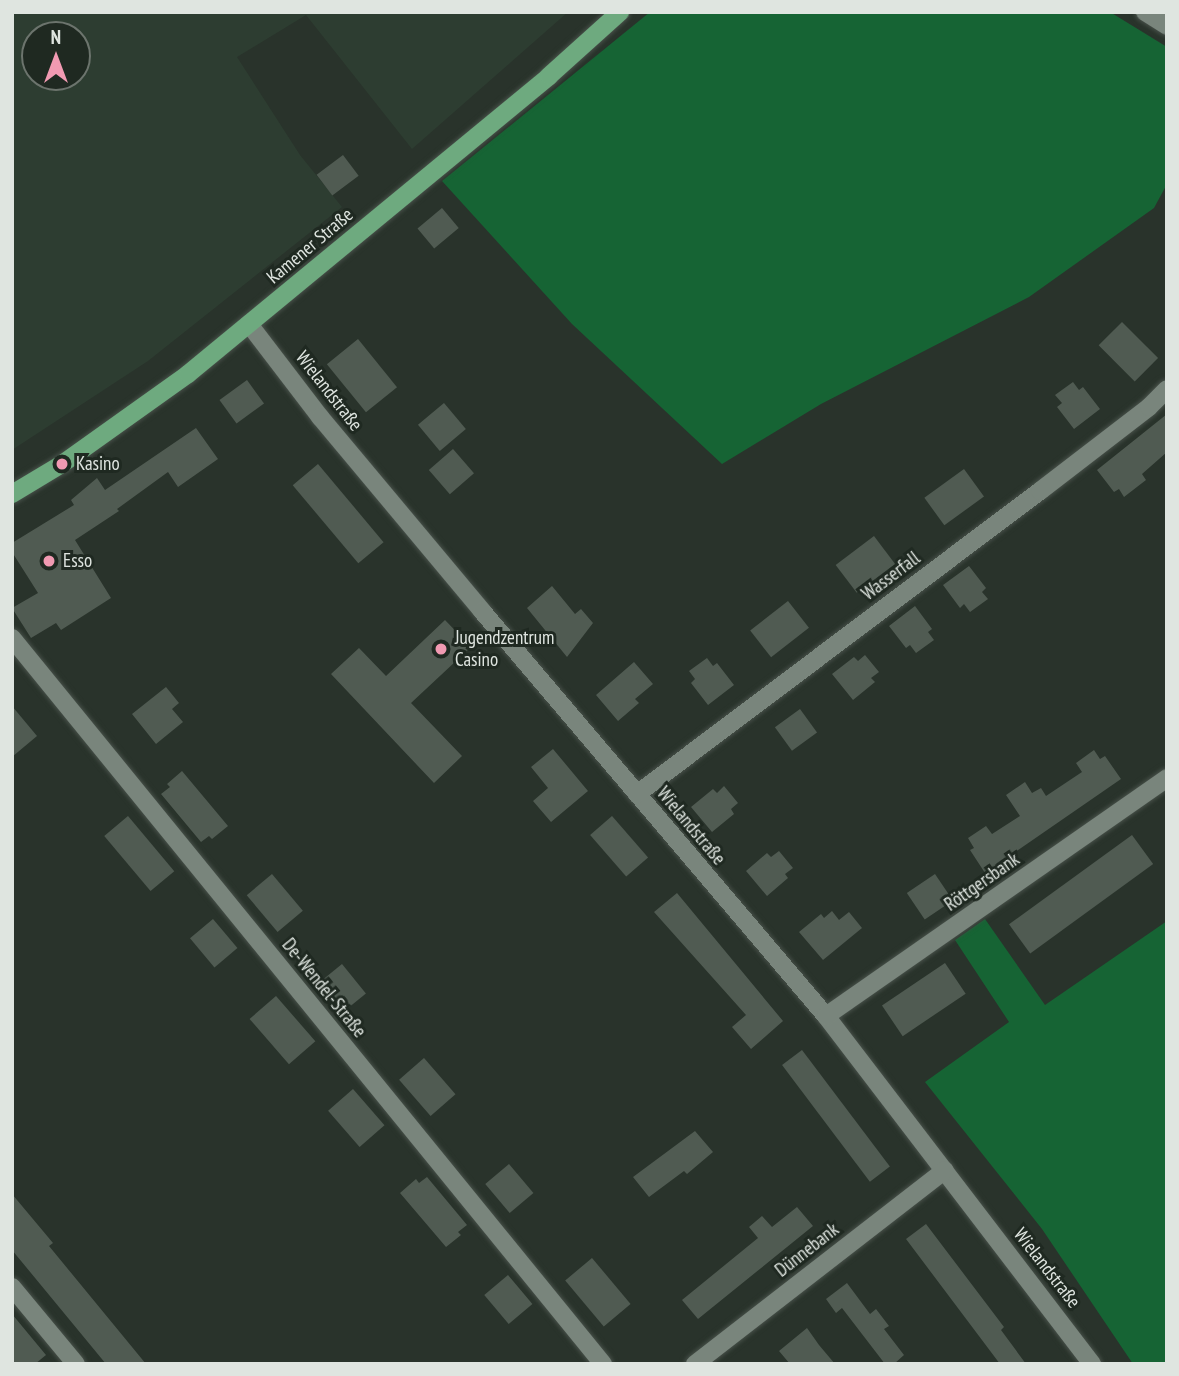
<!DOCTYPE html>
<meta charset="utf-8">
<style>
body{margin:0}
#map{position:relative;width:1179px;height:1376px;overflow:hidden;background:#29332b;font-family:"PT Sans Narrow",sans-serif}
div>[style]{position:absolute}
.built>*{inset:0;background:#2d3d31}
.green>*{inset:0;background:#166434}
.building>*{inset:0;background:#505b52;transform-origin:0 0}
.roads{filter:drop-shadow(0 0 2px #475049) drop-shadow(0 0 2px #475049)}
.minor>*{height:18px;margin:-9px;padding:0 9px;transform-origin:9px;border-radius:9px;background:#79857c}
.major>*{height:18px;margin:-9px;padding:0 9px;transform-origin:9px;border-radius:9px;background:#6eaa7f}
.dots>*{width:19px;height:19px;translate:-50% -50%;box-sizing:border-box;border:4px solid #1f2921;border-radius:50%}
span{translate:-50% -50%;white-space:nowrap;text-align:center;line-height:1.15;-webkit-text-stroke:6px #1f2921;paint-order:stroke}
.street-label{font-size:19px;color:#dfe5e0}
.poi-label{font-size:19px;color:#dfe5e0}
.left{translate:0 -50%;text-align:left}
.frame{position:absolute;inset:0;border:14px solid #dfe5e0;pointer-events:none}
.north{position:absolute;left:21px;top:21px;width:70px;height:70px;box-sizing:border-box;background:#1f2921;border:2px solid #6c746d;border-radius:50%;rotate:0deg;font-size:19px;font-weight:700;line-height:28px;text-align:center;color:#dfe5e0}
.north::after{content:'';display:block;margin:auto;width:24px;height:32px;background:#f19ab2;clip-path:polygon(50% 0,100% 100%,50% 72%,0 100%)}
</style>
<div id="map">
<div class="built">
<div style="clip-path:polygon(evenodd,12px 12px,568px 12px,412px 149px,306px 15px,237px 57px,300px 155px,342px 207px,148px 361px,12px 450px,12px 12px,35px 35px,77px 35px,77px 77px,35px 77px,35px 35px)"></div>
</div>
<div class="green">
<div style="clip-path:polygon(650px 12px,1110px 12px,1167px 47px,1167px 184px,1154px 208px,1029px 297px,821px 404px,722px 464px,572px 324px,442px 181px)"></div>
<div style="clip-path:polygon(985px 919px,1045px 1005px,1167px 921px,1167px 1364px,1133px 1364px,1042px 1229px,925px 1082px,1009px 1022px,955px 940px)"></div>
</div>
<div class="building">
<div style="left:343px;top:155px;width:26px;height:33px;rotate:53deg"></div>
<div style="left:442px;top:208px;width:26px;height:32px;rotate:50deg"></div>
<div style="left:1122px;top:322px;width:51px;height:33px;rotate:45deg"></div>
<div style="left:358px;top:339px;width:62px;height:40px;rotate:51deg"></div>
<div style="left:247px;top:380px;width:29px;height:34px;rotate:54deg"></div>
<div style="clip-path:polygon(1073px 382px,1079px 390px,1083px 387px,1100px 409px,1074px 429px,1057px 407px,1062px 403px,1055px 395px)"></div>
<div style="left:444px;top:403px;width:34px;height:34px;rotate:50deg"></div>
<div style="clip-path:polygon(1167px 414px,1167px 452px,1142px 474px,1146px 480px,1124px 497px,1119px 489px,1114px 492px,1097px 470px)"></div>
<div style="clip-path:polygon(196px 428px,218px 459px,178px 487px,168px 472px,117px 509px,119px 511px,75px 540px,111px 598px,61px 630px,56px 623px,31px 638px,12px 608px,38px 593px,12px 552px,12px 543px,74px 505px,71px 500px,97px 478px,105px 490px)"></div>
<div style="left:453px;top:449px;width:32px;height:32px;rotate:49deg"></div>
<div style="left:318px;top:464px;width:102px;height:33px;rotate:50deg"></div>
<div style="left:964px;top:469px;width:34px;height:49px;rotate:54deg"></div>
<div style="left:874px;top:536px;width:35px;height:48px;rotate:53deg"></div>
<div style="clip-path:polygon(969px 566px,986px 588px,982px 592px,988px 599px,970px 612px,964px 604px,960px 608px,943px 585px)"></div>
<div style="clip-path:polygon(552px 586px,575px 614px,581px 609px,593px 623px,567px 657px,527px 608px)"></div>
<div style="left:788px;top:601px;width:34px;height:48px;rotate:52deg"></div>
<div style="clip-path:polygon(915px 606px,932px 629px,928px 632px,934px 640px,916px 653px,910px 645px,906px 648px,889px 626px)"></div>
<div style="clip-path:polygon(445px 620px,471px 647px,411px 703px,462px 756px,434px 783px,331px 674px,359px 648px,386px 676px)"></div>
<div style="clip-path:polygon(865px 655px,879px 672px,871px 678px,875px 682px,853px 700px,832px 674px,854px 657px,858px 661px)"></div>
<div style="clip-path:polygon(707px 658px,713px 666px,717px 663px,734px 685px,708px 705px,691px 683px,695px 679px,689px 671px)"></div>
<div style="clip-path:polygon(634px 662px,653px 684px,635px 699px,639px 703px,618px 721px,596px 695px)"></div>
<div style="clip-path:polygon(166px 687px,179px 703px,172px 709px,183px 722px,156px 744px,132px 714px)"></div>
<div style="clip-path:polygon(12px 706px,37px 736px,12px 757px)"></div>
<div style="left:800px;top:709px;width:29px;height:31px;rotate:54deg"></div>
<div style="clip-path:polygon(553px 749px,588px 791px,551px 822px,533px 801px,548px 788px,531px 767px)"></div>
<div style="clip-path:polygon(1094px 750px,1100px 759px,1105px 756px,1121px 779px,985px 873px,970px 850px,974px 848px,968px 838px,986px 826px,992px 834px,1020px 816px,1006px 795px,1025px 782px,1032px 793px,1041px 788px,1046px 796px,1082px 772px,1076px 763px)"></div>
<div style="clip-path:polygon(182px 771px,228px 826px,212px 839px,209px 836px,201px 842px,161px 794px,170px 787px,167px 784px)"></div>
<div style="clip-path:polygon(724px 786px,738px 803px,731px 809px,734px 814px,712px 832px,691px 807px,713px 789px,717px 793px)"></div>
<div style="left:128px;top:816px;width:72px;height:31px;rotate:50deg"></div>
<div style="left:612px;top:816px;width:55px;height:29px;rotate:49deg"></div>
<div style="left:1132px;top:835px;width:36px;height:152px;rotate:54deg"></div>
<div style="clip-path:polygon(779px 851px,793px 868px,785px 874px,788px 878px,767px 896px,746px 871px,767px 853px,771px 857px)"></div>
<div style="left:272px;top:874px;width:48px;height:33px;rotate:50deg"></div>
<div style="left:935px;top:874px;width:32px;height:34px;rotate:56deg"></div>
<div style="clip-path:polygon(677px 893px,783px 1021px,751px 1049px,732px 1027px,746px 1015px,654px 912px)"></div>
<div style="clip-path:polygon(832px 911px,839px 920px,849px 912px,862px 928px,823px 960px,799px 932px,821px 914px,824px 918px)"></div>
<div style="left:213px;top:919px;width:38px;height:30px;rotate:50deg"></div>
<div style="left:945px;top:963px;width:37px;height:76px;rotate:56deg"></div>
<div style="left:342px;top:964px;width:38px;height:30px;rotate:51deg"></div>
<div style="left:276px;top:996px;width:60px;height:35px;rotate:49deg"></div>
<div style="left:802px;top:1050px;width:146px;height:25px;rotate:53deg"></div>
<div style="left:424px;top:1058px;width:48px;height:33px;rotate:49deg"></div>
<div style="left:353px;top:1089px;width:48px;height:33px;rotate:49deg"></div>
<div style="clip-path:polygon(695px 1131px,713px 1152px,687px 1174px,684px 1171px,649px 1197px,633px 1177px)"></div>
<div style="left:509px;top:1164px;width:38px;height:31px;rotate:50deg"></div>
<div style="clip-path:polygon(427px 1177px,467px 1225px,458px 1232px,461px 1235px,446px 1247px,400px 1193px,416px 1179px,419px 1183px)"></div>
<div style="clip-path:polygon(12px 1194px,53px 1243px,49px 1246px,146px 1364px,106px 1364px,12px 1250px)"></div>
<div style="clip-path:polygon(797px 1207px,813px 1226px,698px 1319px,682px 1300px,758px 1238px,749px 1227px,762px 1216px,772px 1227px)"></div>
<div style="clip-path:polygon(926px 1224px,1004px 1327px,1001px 1330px,1026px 1364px,1000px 1364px,906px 1239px)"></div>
<div style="left:592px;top:1258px;width:60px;height:35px;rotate:50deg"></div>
<div style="left:508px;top:1275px;width:38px;height:31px;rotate:50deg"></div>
<div style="clip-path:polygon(847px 1283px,870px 1314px,876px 1309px,889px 1326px,884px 1329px,904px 1355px,894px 1364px,885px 1364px,842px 1308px,836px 1313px,826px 1299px)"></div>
<div style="clip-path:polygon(12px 1314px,46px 1355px,35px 1364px,12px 1364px)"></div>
<div style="clip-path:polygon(807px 1328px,819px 1345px,835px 1364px,790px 1364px,779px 1351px)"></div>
</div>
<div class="roads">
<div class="minor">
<div style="left:1145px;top:12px;width:26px;rotate:32deg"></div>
<div style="left:249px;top:324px;width:117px;rotate:52.6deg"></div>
<div style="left:320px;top:417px;width:253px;rotate:50.1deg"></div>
<div style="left:482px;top:611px;width:531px;rotate:49.66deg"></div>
<div style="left:826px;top:1016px;width:438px;rotate:52.6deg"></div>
<div style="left:12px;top:638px;width:936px;rotate:50.85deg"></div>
<div style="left:637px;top:794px;width:504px;rotate:-36.94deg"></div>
<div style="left:1040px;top:491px;width:138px;rotate:-37.6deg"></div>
<div style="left:1149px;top:407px;width:25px;rotate:-45deg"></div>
<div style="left:826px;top:1016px;width:416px;rotate:-34.9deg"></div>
<div style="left:12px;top:1287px;width:100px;rotate:50.3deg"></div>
<div style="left:695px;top:1364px;width:316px;rotate:-37.8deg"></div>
</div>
<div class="major">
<div style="left:12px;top:494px;width:58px;rotate:-31deg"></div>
<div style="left:62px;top:464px;width:155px;rotate:-35.5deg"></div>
<div style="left:188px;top:374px;width:468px;rotate:-39.5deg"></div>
<div style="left:549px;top:76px;width:96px;rotate:-42deg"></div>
</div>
</div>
<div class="dots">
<div style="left:62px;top:464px;background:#f19ab2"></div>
<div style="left:49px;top:561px;background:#f19ab2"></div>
<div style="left:441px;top:649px;background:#f19ab2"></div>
</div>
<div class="street-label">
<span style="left:310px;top:246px;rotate:-40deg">Kamener Straße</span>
<span style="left:329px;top:391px;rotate:52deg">Wielandstraße</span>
<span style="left:891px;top:576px;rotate:-37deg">Wasserfall</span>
<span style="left:691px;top:826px;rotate:50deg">Wielandstraße</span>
<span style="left:982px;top:882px;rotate:-35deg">Röttgersbank</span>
<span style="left:324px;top:988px;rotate:51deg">De-Wendel-Straße</span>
<span style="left:807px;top:1250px;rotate:-38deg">Dünnebank</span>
<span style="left:1047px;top:1268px;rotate:52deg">Wielandstraße</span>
</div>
<div class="poi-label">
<span class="left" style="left:76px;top:464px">Kasino</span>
<span class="left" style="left:63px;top:561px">Esso</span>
<span class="left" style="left:455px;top:649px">Jugendzentrum<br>Casino</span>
</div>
<div class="frame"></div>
<div class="north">N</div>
</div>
